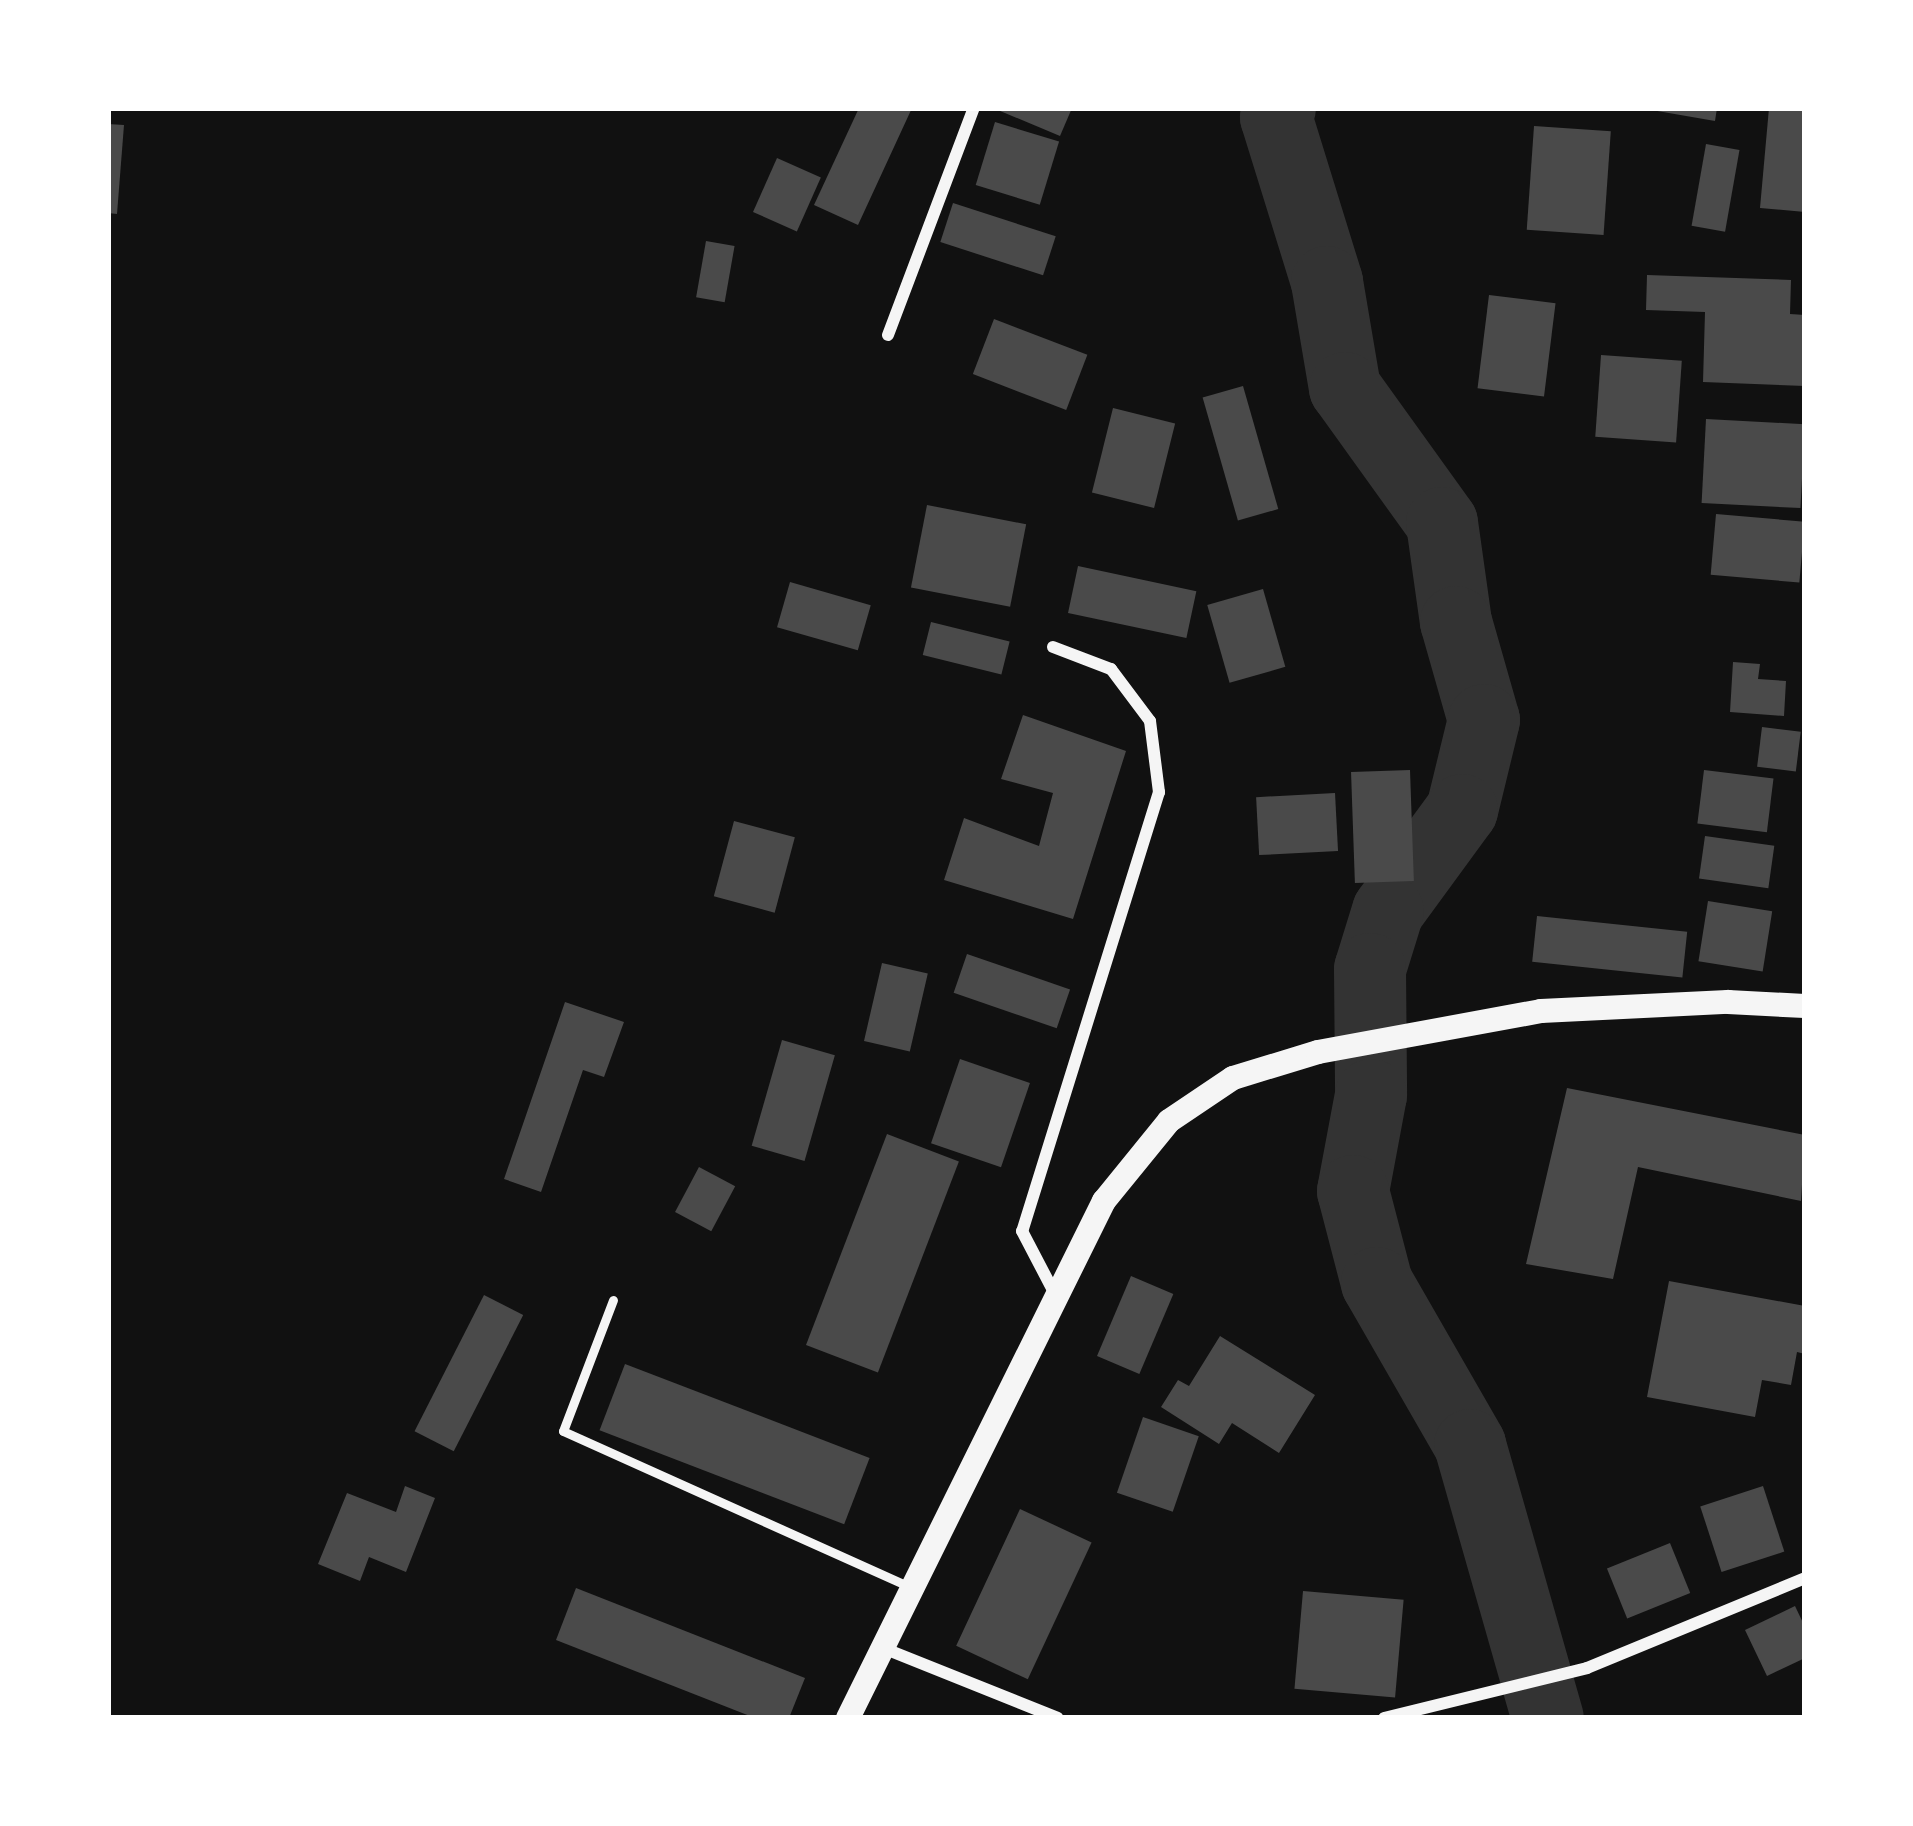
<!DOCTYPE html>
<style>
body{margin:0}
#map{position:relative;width:1913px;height:1826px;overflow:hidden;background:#111;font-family:"Fira Sans",sans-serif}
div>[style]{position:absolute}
.river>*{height:72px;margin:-36px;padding:0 36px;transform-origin:36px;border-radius:36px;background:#333}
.building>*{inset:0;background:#4a4a4a;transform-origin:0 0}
.service>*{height:9px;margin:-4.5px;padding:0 4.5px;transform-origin:4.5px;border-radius:4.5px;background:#f5f5f5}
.minor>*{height:12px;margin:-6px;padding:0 6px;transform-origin:6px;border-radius:6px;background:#f5f5f5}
.secondary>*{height:24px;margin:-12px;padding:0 12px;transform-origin:12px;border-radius:12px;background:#f5f5f5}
span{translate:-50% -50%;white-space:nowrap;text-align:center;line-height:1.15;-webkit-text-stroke:12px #fff;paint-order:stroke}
.frame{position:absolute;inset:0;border:111px solid #fff;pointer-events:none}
</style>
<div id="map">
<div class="river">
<div style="left:1280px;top:108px;width:10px;rotate:114deg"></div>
<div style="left:1276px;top:117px;width:173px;rotate:72.8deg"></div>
<div style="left:1327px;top:282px;width:108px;rotate:80.4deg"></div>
<div style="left:1345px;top:388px;width:166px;rotate:54.3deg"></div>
<div style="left:1442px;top:523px;width:100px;rotate:82deg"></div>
<div style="left:1456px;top:622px;width:102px;rotate:74.1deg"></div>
<div style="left:1484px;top:720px;width:93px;rotate:103.7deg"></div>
<div style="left:1462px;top:810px;width:125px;rotate:126.2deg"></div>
<div style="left:1388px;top:911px;width:61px;rotate:107.2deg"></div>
<div style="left:1370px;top:969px;width:126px;rotate:89.5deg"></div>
<div style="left:1371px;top:1095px;width:98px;rotate:100.6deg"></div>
<div style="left:1353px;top:1191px;width:95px;rotate:75.4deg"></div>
<div style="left:1377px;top:1283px;width:187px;rotate:60.1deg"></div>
<div style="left:1470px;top:1445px;width:284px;rotate:74.1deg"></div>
</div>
<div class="building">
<div style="clip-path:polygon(859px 108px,912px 108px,858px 225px,814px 205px)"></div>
<div style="clip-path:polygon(993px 108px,1072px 108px,1060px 136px)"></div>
<div style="clip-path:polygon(1640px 108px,1717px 108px,1715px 121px)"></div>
<div style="clip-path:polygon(1769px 108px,1805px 108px,1805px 212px,1760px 208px)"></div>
<div style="left:995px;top:122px;width:67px;height:66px;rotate:17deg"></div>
<div style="clip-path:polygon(108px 124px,124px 125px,117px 214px,108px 213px)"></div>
<div style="left:1534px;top:126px;width:77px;height:104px;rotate:4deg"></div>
<div style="left:1706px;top:144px;width:34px;height:83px;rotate:10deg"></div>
<div style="left:777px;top:158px;width:48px;height:59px;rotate:24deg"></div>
<div style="left:953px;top:203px;width:108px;height:41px;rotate:18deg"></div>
<div style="left:706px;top:241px;width:29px;height:57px;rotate:10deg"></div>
<div style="clip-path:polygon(1647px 275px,1791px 280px,1790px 314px,1805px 315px,1805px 386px,1703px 382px,1705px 312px,1646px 310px)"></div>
<div style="left:1489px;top:295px;width:67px;height:94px;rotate:7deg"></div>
<div style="left:994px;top:319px;width:100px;height:59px;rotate:21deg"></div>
<div style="left:1601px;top:355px;width:81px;height:82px;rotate:4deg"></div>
<div style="left:1243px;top:386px;width:128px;height:42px;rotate:74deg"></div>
<div style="left:1113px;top:408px;width:64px;height:87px;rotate:14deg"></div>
<div style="left:1706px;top:419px;width:99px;height:84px;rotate:3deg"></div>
<div style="left:927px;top:505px;width:101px;height:84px;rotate:11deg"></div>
<div style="left:1716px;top:514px;width:89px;height:61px;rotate:5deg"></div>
<div style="left:1078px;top:566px;width:121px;height:48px;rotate:12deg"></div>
<div style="left:790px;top:582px;width:84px;height:47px;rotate:16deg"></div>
<div style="left:1263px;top:589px;width:81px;height:58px;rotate:74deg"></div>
<div style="left:931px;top:622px;width:81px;height:34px;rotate:14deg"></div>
<div style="clip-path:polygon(1733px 662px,1760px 664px,1758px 679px,1786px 681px,1784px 716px,1730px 712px)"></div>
<div style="clip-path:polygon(1023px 715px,1126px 751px,1073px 919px,944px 880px,964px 818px,1039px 846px,1053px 793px,1001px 779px)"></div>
<div style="left:1762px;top:727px;width:39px;height:40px;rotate:7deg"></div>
<div style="left:1410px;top:770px;width:111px;height:59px;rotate:88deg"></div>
<div style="left:1704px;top:770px;width:70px;height:54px;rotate:7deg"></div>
<div style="left:1335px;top:793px;width:58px;height:79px;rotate:87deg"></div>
<div style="left:734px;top:821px;width:63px;height:78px;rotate:15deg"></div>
<div style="left:1705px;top:836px;width:70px;height:43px;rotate:8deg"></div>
<div style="left:1708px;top:901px;width:65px;height:61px;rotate:9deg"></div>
<div style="left:1537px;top:916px;width:151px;height:46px;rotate:6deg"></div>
<div style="left:967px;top:954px;width:109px;height:41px;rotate:19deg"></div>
<div style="left:882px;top:963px;width:47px;height:80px;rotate:13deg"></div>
<div style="clip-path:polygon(565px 1002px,624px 1022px,604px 1077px,583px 1070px,541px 1192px,504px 1179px)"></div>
<div style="left:782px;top:1040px;width:55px;height:110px;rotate:16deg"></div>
<div style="left:960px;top:1059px;width:74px;height:89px;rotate:19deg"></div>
<div style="clip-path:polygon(1567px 1088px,1805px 1135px,1801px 1201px,1638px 1167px,1613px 1279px,1526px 1264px)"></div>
<div style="left:887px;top:1134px;width:77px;height:226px;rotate:21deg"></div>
<div style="left:699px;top:1167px;width:41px;height:51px;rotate:28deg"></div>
<div style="left:1131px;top:1276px;width:46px;height:87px;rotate:23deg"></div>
<div style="clip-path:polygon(1669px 1281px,1805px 1306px,1805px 1354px,1797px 1352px,1791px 1385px,1762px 1380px,1755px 1417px,1647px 1397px)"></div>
<div style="left:484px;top:1295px;width:44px;height:153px;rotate:27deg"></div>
<div style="clip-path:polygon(1220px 1336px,1315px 1395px,1279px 1453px,1232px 1423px,1219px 1444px,1161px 1407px,1178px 1380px,1189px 1386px)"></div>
<div style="left:625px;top:1364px;width:262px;height:71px;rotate:21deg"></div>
<div style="left:1143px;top:1417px;width:59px;height:80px;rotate:19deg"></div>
<div style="clip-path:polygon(405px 1486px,435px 1498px,406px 1572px,369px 1557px,360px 1581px,318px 1564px,347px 1493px,396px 1512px)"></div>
<div style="left:1763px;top:1486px;width:69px;height:66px;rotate:72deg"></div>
<div style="left:1020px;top:1509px;width:79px;height:151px;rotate:25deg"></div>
<div style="left:1670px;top:1543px;width:54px;height:68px;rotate:68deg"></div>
<div style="clip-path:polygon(576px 1588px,805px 1678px,789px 1718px,755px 1718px,556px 1640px)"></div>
<div style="left:1303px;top:1591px;width:101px;height:98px;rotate:5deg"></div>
<div style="clip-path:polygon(1795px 1606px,1805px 1627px,1805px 1658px,1767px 1676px,1745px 1630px)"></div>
</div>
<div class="service">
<div style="left:613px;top:1300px;width:140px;rotate:110.9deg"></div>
<div style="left:563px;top:1431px;width:383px;rotate:24.2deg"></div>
</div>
<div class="minor">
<div style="left:888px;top:335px;width:243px;rotate:-69.3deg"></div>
<div style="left:1053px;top:647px;width:62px;rotate:20.8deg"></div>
<div style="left:1111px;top:669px;width:65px;rotate:53.1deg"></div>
<div style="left:1150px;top:721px;width:72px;rotate:82.8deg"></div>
<div style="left:1159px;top:792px;width:460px;rotate:107.3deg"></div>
<div style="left:1022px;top:1231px;width:73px;rotate:62.4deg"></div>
<div style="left:883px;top:1648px;width:188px;rotate:21.8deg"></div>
<div style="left:1384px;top:1718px;width:209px;rotate:-13.8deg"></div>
<div style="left:1587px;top:1668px;width:236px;rotate:-22.4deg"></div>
</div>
<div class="secondary">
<div style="left:848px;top:1718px;width:577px;rotate:-63.66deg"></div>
<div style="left:1104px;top:1201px;width:103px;rotate:-50.9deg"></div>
<div style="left:1169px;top:1121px;width:77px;rotate:-33.9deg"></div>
<div style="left:1233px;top:1078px;width:89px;rotate:-17deg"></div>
<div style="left:1318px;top:1052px;width:227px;rotate:-10.4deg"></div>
<div style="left:1541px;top:1011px;width:187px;rotate:-2.8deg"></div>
<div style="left:1728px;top:1002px;width:77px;rotate:3deg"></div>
</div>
<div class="frame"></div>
</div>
